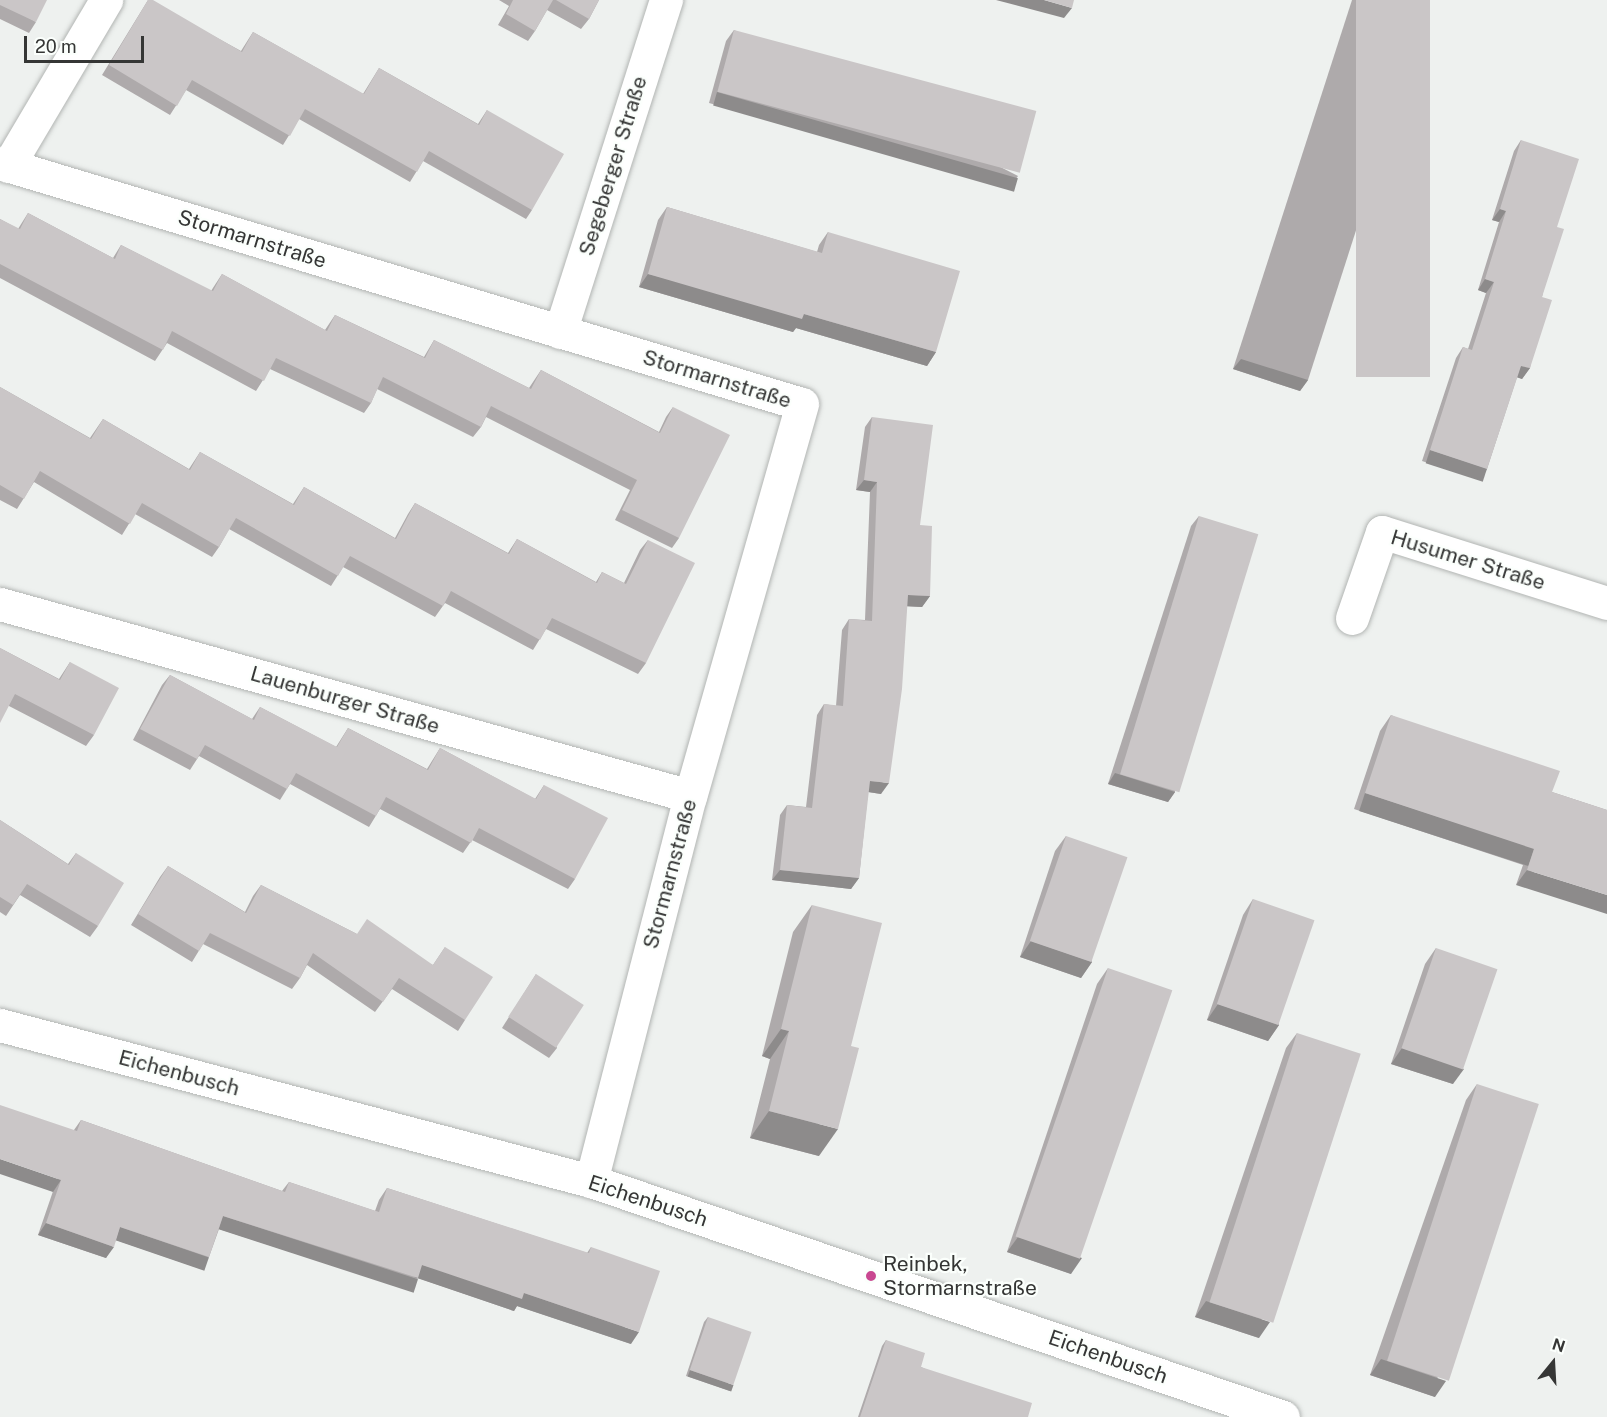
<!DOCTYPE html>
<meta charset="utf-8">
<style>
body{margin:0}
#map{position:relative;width:1607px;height:1417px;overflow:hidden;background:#eef1ef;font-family:"Public Sans",sans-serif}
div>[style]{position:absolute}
.roads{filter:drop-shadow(0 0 2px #b2b5b3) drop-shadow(0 0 2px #b2b5b3)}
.street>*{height:33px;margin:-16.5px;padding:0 16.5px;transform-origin:16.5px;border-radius:16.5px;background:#fff}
.wall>*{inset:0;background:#aeaaab}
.shaded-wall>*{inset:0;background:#8d8b8b;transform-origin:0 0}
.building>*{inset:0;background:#cac6c7;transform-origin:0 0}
.dots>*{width:16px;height:16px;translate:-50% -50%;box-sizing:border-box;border:3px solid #fbfffc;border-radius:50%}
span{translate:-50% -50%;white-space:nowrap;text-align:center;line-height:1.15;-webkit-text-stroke:4.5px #fbfffc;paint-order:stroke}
.street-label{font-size:21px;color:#353635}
.poi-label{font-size:21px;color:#353635}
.left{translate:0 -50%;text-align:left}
.north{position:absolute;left:1523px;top:1333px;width:60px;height:60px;-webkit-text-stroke:4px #fbfffc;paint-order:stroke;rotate:18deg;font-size:16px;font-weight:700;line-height:24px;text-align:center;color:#353635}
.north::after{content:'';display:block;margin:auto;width:21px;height:27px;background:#353635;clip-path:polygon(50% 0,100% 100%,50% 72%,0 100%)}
.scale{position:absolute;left:24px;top:36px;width:120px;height:27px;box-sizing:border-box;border:3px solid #353635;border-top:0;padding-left:8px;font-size:18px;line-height:21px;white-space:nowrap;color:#353635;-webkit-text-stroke:4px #fbfffc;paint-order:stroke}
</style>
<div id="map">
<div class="roads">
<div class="street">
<div style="left:0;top:163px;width:837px;rotate:16.73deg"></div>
<div style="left:802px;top:404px;width:408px;rotate:105.9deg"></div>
<div style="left:690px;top:796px;width:398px;rotate:104.4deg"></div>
<div style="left:8px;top:166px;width:193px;rotate:-59.4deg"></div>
<div style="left:560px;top:332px;width:349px;rotate:-72.3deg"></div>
<div style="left:0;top:604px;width:716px;rotate:15.55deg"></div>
<div style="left:1352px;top:618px;width:91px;rotate:-70.8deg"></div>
<div style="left:1382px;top:532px;width:236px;rotate:17.5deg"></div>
<div style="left:0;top:1025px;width:611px;rotate:14.79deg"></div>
<div style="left:591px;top:1181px;width:731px;rotate:18.83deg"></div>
</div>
</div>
<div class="wall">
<div style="clip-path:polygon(0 0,36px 22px,29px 33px,0 19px)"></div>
<div style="clip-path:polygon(148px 0,241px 51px,253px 32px,363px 94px,379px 68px,478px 124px,487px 110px,532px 210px,526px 219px,423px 161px,410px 182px,299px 119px,283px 145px,186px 90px,170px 115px,102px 75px)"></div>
<div style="clip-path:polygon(499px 0,599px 0,589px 19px,581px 29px,547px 10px,535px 31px,528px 41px,498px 25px,509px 6px)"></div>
<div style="clip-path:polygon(1352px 0,1430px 0,1308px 380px,1300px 391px,1233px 369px)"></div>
<div style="clip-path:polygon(734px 30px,1018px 176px,1011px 186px,709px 103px,726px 41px)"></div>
<div style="clip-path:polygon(1521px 140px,1557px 227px,1542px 297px,1530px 368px,1522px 379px,1517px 377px,1487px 469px,1480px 480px,1422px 461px,1456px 358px,1463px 347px,1468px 349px,1486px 293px,1478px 290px,1499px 222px,1492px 220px,1514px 151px)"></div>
<div style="clip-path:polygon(667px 207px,817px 252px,819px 245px,828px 232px,936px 352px,927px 366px,796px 328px,793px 332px,639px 287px,658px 220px)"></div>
<div style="clip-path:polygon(28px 213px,113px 258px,121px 245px,211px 291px,222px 274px,325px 330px,335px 315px,424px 357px,434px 340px,529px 388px,541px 370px,659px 432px,666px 417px,673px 407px,679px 538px,672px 548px,615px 520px,630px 490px,486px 417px,481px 427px,473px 437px,377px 389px,371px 403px,364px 413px,270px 369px,256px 391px,167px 343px,155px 361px,0 278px,0 219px,18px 229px)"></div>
<div style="clip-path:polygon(0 387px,90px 438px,103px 419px,189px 469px,200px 452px,293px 504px,304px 487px,395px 538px,408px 514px,415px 503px,508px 553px,517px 539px,596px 582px,602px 572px,624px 583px,640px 550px,648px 540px,646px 663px,638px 674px,546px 629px,533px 650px,445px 603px,435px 617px,343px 567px,331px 586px,229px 529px,219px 547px,212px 557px,135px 514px,122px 535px,34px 482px,17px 509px,0 500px)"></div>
<div style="clip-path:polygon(872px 417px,920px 525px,930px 596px,922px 607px,907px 606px,881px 794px,868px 792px,859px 878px,851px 889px,772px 880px,780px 815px,787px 805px,806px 807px,817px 715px,824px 704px,836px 706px,842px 630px,849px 619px,865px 620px,870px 492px,856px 490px,865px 427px)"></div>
<div style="clip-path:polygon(1199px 516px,1175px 792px,1168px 802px,1108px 784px,1191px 526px)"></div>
<div style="clip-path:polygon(0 648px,59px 679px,70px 662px,94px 735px,86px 746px,9px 706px)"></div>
<div style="clip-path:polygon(170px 675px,252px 719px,260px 707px,336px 747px,348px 728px,427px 769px,440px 748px,535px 799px,544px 785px,575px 879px,568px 889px,472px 840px,463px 853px,380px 809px,369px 827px,290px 784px,280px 800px,199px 756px,190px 770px,133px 740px,162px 685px)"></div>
<div style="clip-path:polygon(1391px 715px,1552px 792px,1607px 810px,1516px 885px,1523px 865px,1354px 809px,1380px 731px)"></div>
<div style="clip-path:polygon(0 820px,68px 864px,76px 853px,98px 926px,90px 937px,20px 895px,6px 916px,0 912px)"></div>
<div style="clip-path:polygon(1066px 836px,1092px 962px,1081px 978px,1020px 957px,1055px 851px)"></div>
<div style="clip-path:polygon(168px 866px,245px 912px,253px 896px,261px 885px,357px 934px,433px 965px,445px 947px,465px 1020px,458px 1031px,392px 989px,375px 1012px,307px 965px,300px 978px,292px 989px,203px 944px,192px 962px,131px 925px,160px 877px)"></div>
<div style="clip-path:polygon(1253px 899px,1279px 1025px,1268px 1041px,1207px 1020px,1243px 915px)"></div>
<div style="clip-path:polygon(812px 905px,819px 1156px,750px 1138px,770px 1059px,762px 1056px,793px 932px)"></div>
<div style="clip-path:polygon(1436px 948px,1453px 1084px,1391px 1064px,1425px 964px)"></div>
<div style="clip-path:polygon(1108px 968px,1071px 1274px,1007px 1252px,1097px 984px)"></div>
<div style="clip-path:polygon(536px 974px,557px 1048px,549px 1058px,502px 1028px)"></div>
<div style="clip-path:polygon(1297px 1033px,1259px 1338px,1195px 1317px,1286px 1048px)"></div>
<div style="clip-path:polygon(1477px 1084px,1435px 1397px,1370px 1375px,1466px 1100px)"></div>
<div style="clip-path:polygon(81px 1120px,282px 1191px,289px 1182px,375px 1211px,379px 1200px,387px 1188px,587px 1253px,591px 1247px,631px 1344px,517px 1306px,514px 1311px,418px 1278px,409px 1290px,219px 1229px,209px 1257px,201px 1269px,116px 1240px,106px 1258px,38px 1235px,74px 1130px)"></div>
<div style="clip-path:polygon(708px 1317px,730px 1391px,686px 1376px,704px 1322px)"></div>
<div style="clip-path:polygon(886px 1340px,921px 1367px,1028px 1417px,858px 1417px,882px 1346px)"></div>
</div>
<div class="shaded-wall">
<div style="clip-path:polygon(996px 0,1044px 0,1072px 8px,1064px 18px)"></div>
<div style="left:717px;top:92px;width:313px;height:14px;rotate:16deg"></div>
<div style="clip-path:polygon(1500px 209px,1506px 211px,1499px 222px,1492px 220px)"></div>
<div style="clip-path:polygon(648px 274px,804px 314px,936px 352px,927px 366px,796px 328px,793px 332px,639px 287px)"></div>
<div style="clip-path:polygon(1485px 279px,1494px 282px,1486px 293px,1478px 290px)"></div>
<div style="clip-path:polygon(1241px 359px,1308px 380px,1300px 391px,1233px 369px)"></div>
<div style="clip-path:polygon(1521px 366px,1530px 368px,1522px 379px,1513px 376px)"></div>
<div style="left:1430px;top:450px;width:60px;height:14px;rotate:18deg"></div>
<div style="clip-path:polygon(864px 480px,877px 482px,870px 492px,856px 490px)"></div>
<div style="clip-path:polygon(908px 595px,930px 596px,922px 607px,900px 606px)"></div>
<div style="clip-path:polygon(1115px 773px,1175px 792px,1168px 802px,1108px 784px)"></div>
<div style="clip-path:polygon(870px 781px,889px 783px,881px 794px,862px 791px)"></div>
<div style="left:1365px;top:793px;width:178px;height:19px;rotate:18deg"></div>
<div style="clip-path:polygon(780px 870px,859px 878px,851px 889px,772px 880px)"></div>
<div style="clip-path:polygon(1527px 870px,1607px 895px,1607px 914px,1516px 885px)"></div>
<div style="clip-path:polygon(1031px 941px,1092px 962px,1081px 978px,1020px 957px)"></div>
<div style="clip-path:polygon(1218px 1004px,1279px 1025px,1268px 1041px,1207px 1020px)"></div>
<div style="clip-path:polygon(781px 1029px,789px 1031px,770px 1059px,762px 1056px)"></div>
<div style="clip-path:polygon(1402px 1048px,1464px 1069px,1453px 1084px,1391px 1064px)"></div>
<div style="clip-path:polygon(769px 1111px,838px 1129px,819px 1156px,750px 1138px)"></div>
<div style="clip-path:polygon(0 1159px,61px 1180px,53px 1192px,0 1174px)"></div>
<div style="left:223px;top:1216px;width:205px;height:14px;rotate:18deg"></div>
<div style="clip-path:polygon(46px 1223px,114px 1247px,106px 1258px,38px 1235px)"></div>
<div style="left:120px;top:1227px;width:94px;height:14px;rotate:19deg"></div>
<div style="clip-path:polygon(1018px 1237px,1082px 1258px,1071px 1274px,1007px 1252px)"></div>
<div style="clip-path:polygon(422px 1265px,524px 1293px,639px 1332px,631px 1344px,517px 1306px,514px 1311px,414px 1277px)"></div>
<div style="clip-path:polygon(1206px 1301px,1270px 1322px,1259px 1338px,1195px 1317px)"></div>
<div style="clip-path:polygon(1381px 1359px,1446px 1381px,1435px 1397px,1370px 1375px)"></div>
<div style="left:690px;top:1370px;width:46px;height:7px;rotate:19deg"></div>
</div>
<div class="building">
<div style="clip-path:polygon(0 0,47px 0,36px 22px,0 5px)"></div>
<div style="clip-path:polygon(148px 0,153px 0,242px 52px,253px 32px,364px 94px,379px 68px,479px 125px,487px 110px,564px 154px,532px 210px,429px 151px,417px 172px,305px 109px,290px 136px,192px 80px,177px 106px,109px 65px)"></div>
<div style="clip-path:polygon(513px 0,553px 0,535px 31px,506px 14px)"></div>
<div style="clip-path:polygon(556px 0,599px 0,589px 19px)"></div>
<div style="clip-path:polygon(1044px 0,1074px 0,1072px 8px)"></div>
<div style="left:1356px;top:0;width:74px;height:377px"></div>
<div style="left:734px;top:30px;width:313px;height:64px;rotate:15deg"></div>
<div style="clip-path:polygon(1521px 140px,1579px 159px,1557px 227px,1564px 229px,1542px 297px,1552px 300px,1530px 368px,1521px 366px,1487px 469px,1430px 450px,1463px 347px,1472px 350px,1494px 282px,1485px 279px,1506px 211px,1500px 209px)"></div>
<div style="clip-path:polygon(667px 207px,822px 253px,828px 232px,960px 271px,936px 352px,804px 314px,802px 319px,648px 274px)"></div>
<div style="clip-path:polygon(28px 213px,115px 259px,121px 245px,213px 291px,222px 274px,327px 331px,335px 315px,425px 358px,434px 340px,531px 389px,541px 370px,660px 433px,673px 407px,730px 435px,679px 538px,622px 510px,637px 480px,491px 406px,481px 427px,383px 377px,371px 403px,276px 358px,264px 381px,172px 331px,163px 350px,0 264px,0 219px,20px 229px)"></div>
<div style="clip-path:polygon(0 387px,91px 439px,103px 419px,190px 470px,200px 452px,294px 505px,304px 487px,396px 539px,415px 503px,509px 554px,517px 539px,597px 583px,602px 572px,626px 584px,648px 540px,695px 563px,646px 663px,552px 618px,540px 640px,451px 591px,443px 606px,350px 556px,338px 576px,236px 518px,219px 547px,142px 503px,130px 524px,40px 471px,24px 499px,0 485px)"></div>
<div style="clip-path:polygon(872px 417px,933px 425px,920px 525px,932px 526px,930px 596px,908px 595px,902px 689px,889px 783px,870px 781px,859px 878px,780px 870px,787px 805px,812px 808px,824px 704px,843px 706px,849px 619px,872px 621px,877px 482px,864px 480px)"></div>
<div style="left:1199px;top:516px;width:62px;height:270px;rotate:17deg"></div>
<div style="clip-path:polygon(0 648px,60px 680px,70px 662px,119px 688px,94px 735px,15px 694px,0 723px)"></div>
<div style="clip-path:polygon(170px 675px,254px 720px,260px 707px,337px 747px,348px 728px,428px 770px,440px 748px,536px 799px,544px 785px,608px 818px,575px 879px,479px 828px,471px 843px,386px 797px,376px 816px,296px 773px,287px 789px,205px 745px,197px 759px,140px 729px)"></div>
<div style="clip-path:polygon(1391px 715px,1560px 771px,1552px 792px,1607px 810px,1607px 895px,1527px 870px,1534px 849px,1365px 793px)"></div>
<div style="clip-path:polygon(0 820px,69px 865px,76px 853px,124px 883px,98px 926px,27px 884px,13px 905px,0 897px)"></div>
<div style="left:1066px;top:836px;width:65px;height:111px;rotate:19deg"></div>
<div style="clip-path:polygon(168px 866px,246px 913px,261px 885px,357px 934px,367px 919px,433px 965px,445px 947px,493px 977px,465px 1020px,399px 978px,383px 1002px,313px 953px,300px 978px,210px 933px,199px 951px,138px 914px)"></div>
<div style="left:1253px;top:899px;width:65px;height:111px;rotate:19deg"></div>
<div style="clip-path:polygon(812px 905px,882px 923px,851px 1046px,859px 1048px,838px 1129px,769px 1111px,789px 1031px,781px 1029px)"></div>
<div style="left:1436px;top:948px;width:65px;height:106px;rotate:19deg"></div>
<div style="left:1108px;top:968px;width:68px;height:284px;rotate:19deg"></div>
<div style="left:536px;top:974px;width:57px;height:51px;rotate:33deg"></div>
<div style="left:1297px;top:1033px;width:67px;height:283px;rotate:18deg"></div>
<div style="left:1477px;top:1084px;width:65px;height:291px;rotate:18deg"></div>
<div style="clip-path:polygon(0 1105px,77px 1131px,81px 1120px,285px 1192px,289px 1182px,379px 1212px,387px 1188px,589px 1253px,591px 1247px,660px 1271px,639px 1332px,524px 1293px,522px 1299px,422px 1265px,418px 1278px,223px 1216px,209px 1257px,120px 1227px,114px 1247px,46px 1223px,61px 1180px,0 1159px)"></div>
<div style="left:708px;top:1317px;width:46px;height:56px;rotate:19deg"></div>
<div style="clip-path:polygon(886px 1340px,925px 1353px,921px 1367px,1032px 1403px,1028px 1417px,860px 1417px)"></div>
</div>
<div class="dots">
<div style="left:871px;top:1276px;background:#c94891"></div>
</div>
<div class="street-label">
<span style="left:613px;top:166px;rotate:-73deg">Segeberger Straße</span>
<span style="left:252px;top:239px;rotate:17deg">Stormarnstraße</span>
<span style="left:717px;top:379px;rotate:17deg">Stormarnstraße</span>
<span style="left:1468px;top:560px;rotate:17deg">Husumer Straße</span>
<span style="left:345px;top:700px;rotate:16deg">Lauenburger Straße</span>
<span style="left:670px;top:874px;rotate:-75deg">Stormarnstraße</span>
<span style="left:179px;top:1073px;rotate:15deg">Eichenbusch</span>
<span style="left:648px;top:1201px;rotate:18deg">Eichenbusch</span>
<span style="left:1108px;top:1357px;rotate:19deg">Eichenbusch</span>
</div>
<div class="poi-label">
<span class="left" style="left:883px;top:1276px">Reinbek,<br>Stormarnstraße</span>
</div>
<div class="north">N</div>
<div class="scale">20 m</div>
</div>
